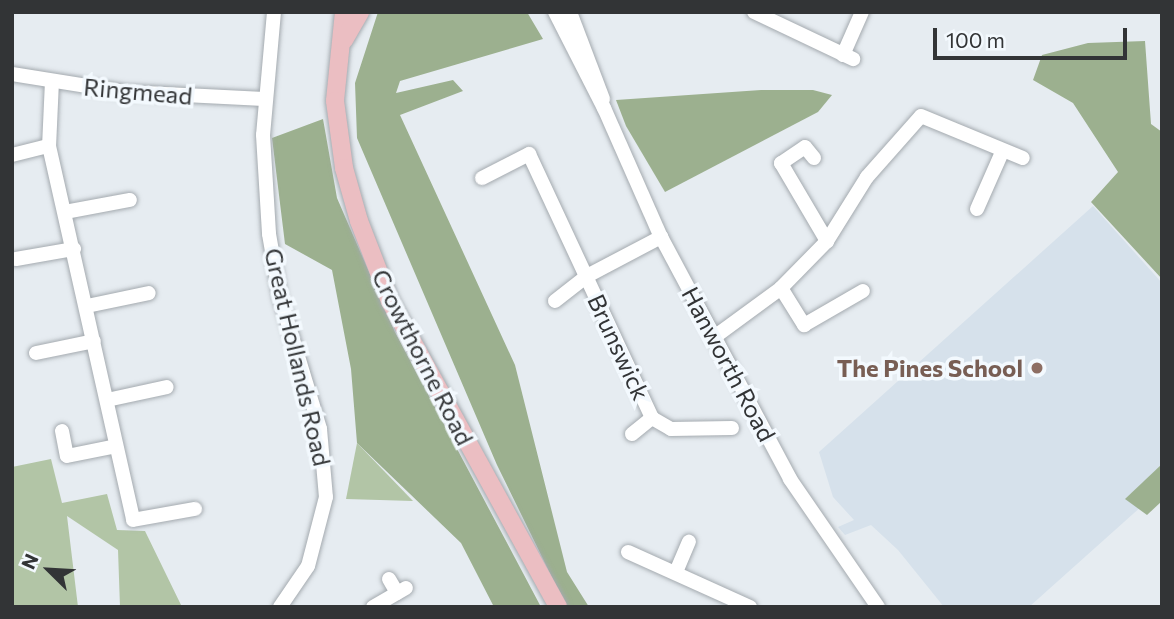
<!DOCTYPE html>
<style>
body{margin:0}
#map{position:relative;width:1174px;height:619px;overflow:hidden;background:#e6ecf1;font-family:Commissioner,sans-serif}
div>[style]{position:absolute}
.built>*{inset:0;background:#d6e1eb}
.green>*{inset:0;background:#b2c5a6}
.forest>*{inset:0;background:#9cb08f}
.roads{filter:drop-shadow(0 0 2px #a4aaaf) drop-shadow(0 0 2px #a4aaaf)}
.minor>*{height:14px;margin:-7px;padding:0 7px;transform-origin:7px;border-radius:7px;background:#fff}
.major>*{height:18px;margin:-9px;padding:0 9px;transform-origin:9px;border-radius:9px;background:#ebbec2}
.dots>*{width:19px;height:19px;translate:-50% -50%;box-sizing:border-box;border:4px solid #f3f9fe;border-radius:50%}
span{translate:-50% -50%;white-space:nowrap;text-align:center;line-height:1.15;-webkit-text-stroke:7px #f3f9fe;paint-order:stroke}
.street-label{font-size:24px;color:#323436}
.education-label{font-size:24px;color:#785e54;font-weight:700}
.right{translate:-100% -50%;text-align:right}
.frame{position:absolute;inset:0;border:14px solid #323436;pointer-events:none}
.north{position:absolute;left:14px;top:535px;width:70px;height:70px;-webkit-text-stroke:5px #f3f9fe;paint-order:stroke;rotate:294deg;font-size:19px;font-weight:700;line-height:28px;text-align:center;color:#323436}
.north::after{content:'';display:block;margin:auto;width:24px;height:32px;background:#323436;clip-path:polygon(50% 0,100% 100%,50% 72%,0 100%)}
.scale{position:absolute;left:933px;top:28px;width:194px;height:32px;box-sizing:border-box;border:4px solid #323436;border-top:0;padding-left:9px;font-size:21px;line-height:24px;white-space:nowrap;color:#323436;-webkit-text-stroke:5px #f3f9fe;paint-order:stroke}
</style>
<div id="map">
<div class="built">
<div style="clip-path:polygon(1093px 206px,1162px 283px,1162px 488px,1029px 607px,944px 607px,898px 550px,871px 525px,845px 535px,838px 527px,854px 520px,833px 497px,819px 452px)"></div>
</div>
<div class="green">
<div style="clip-path:polygon(357px 443px,413px 501px,346px 499px)"></div>
<div style="clip-path:polygon(51px 459px,62px 503px,107px 494px,117px 530px,145px 531px,182px 607px,120px 607px,118px 550px,67px 516px,78px 607px,12px 607px,12px 467px)"></div>
</div>
<div class="forest">
<div style="clip-path:polygon(378px 12px,527px 12px,543px 39px,400px 81px,396px 93px,453px 80px,463px 91px,400px 115px,515px 365px,567px 572px,589px 607px,566px 606px,497px 465px,357px 138px,355px 83px)"></div>
<div style="clip-path:polygon(1145px 41px,1151px 124px,1162px 132px,1162px 279px,1091px 202px,1118px 172px,1073px 103px,1033px 80px,1042px 55px,1088px 43px)"></div>
<div style="clip-path:polygon(761px 90px,813px 90px,832px 95px,818px 112px,665px 192px,626px 126px,616px 100px)"></div>
<div style="clip-path:polygon(323px 119px,337px 198px,395px 332px,541px 607px,494px 607px,461px 543px,357px 443px,351px 369px,332px 270px,285px 244px,272px 138px)"></div>
<div style="clip-path:polygon(1162px 464px,1162px 501px,1147px 515px,1125px 499px)"></div>
</div>
<div class="roads">
<div class="minor">
<div style="left:274px;top:12px;width:123px;rotate:95.1deg"></div>
<div style="left:263px;top:135px;width:99px;rotate:86.5deg"></div>
<div style="left:269px;top:234px;width:64px;rotate:80.1deg"></div>
<div style="left:280px;top:297px;width:138px;rotate:73.1deg"></div>
<div style="left:320px;top:429px;width:68px;rotate:85deg"></div>
<div style="left:326px;top:497px;width:71px;rotate:104.6deg"></div>
<div style="left:308px;top:566px;width:50px;rotate:124.3deg"></div>
<div style="left:555px;top:12px;width:108px;rotate:63deg"></div>
<div style="left:604px;top:108px;width:141px;rotate:66.2deg"></div>
<div style="left:661px;top:237px;width:274px;rotate:61.9deg"></div>
<div style="left:790px;top:479px;width:155px;rotate:55.5deg"></div>
<div style="left:570px;top:12px;width:93px;rotate:69.2deg"></div>
<div style="left:754px;top:12px;width:110px;rotate:25.4deg"></div>
<div style="left:843px;top:55px;width:47px;rotate:-66.2deg"></div>
<div style="left:12px;top:74px;width:114px;rotate:9.1deg"></div>
<div style="left:125px;top:92px;width:139px;rotate:2.9deg"></div>
<div style="left:52px;top:81px;width:65px;rotate:92.6deg"></div>
<div style="left:49px;top:146px;width:383px;rotate:77.3deg"></div>
<div style="left:133px;top:520px;width:63px;rotate:-10.1deg"></div>
<div style="left:12px;top:155px;width:38px;rotate:-14deg"></div>
<div style="left:814px;top:158px;width:14px;rotate:-129deg"></div>
<div style="left:805px;top:147px;width:29px;rotate:146deg"></div>
<div style="left:781px;top:163px;width:91px;rotate:59.5deg"></div>
<div style="left:482px;top:178px;width:53px;rotate:-27.1deg"></div>
<div style="left:529px;top:154px;width:291px;rotate:65deg"></div>
<div style="left:652px;top:418px;width:22px;rotate:30deg"></div>
<div style="left:671px;top:429px;width:61px;rotate:-0.9deg"></div>
<div style="left:977px;top:209px;width:64px;rotate:-66.2deg"></div>
<div style="left:65px;top:212px;width:66px;rotate:-10.5deg"></div>
<div style="left:16px;top:259px;width:59px;rotate:-9.8deg"></div>
<div style="left:781px;top:288px;width:44px;rotate:58.1deg"></div>
<div style="left:804px;top:325px;width:68px;rotate:-30deg"></div>
<div style="left:555px;top:301px;width:41px;rotate:-38deg"></div>
<div style="left:587px;top:276px;width:84px;rotate:-27.8deg"></div>
<div style="left:87px;top:306px;width:63px;rotate:-11.8deg"></div>
<div style="left:713px;top:338px;width:84px;rotate:-36.3deg"></div>
<div style="left:781px;top:288px;width:66px;rotate:-45.6deg"></div>
<div style="left:827px;top:241px;width:75px;rotate:-58deg"></div>
<div style="left:867px;top:177px;width:81px;rotate:-48.5deg"></div>
<div style="left:921px;top:116px;width:110px;rotate:22.4deg"></div>
<div style="left:36px;top:353px;width:59px;rotate:-11.7deg"></div>
<div style="left:107px;top:400px;width:61px;rotate:-12.2deg"></div>
<div style="left:62px;top:431px;width:25px;rotate:79deg"></div>
<div style="left:67px;top:456px;width:50px;rotate:-11.5deg"></div>
<div style="left:632px;top:434px;width:26px;rotate:-39deg"></div>
<div style="left:628px;top:552px;width:134px;rotate:24.3deg"></div>
<div style="left:676px;top:572px;width:33px;rotate:-67deg"></div>
<div style="left:389px;top:579px;width:16px;rotate:60deg"></div>
<div style="left:373px;top:607px;width:38px;rotate:-30deg"></div>
</div>
<div class="major">
<div style="left:344px;top:12px;width:89px;rotate:95.8deg"></div>
<div style="left:335px;top:101px;width:68px;rotate:82.3deg"></div>
<div style="left:344px;top:168px;width:55px;rotate:74.2deg"></div>
<div style="left:359px;top:221px;width:86px;rotate:68.8deg"></div>
<div style="left:390px;top:301px;width:349px;rotate:61.2deg"></div>
<div style="left:344px;top:40px;width:32px;rotate:-60deg"></div>
</div>
</div>
<div class="dots">
<div style="left:1037px;top:368px;background:#8d6e63"></div>
</div>
<div class="street-label">
<span style="left:138px;top:91px;rotate:5deg">Ringmead</span>
<span style="left:619px;top:347px;rotate:65deg">Brunswick</span>
<span style="left:298px;top:357px;rotate:77deg">Great Hollands Road</span>
<span style="left:423px;top:357px;rotate:63deg">Crowthorne Road</span>
<span style="left:729px;top:364px;rotate:62deg">Hanworth Road</span>
</div>
<div class="education-label">
<span class="right" style="left:1023px;top:368px">The Pines School</span>
</div>
<div class="frame"></div>
<div class="north">N</div>
<div class="scale">100 m</div>
</div>
